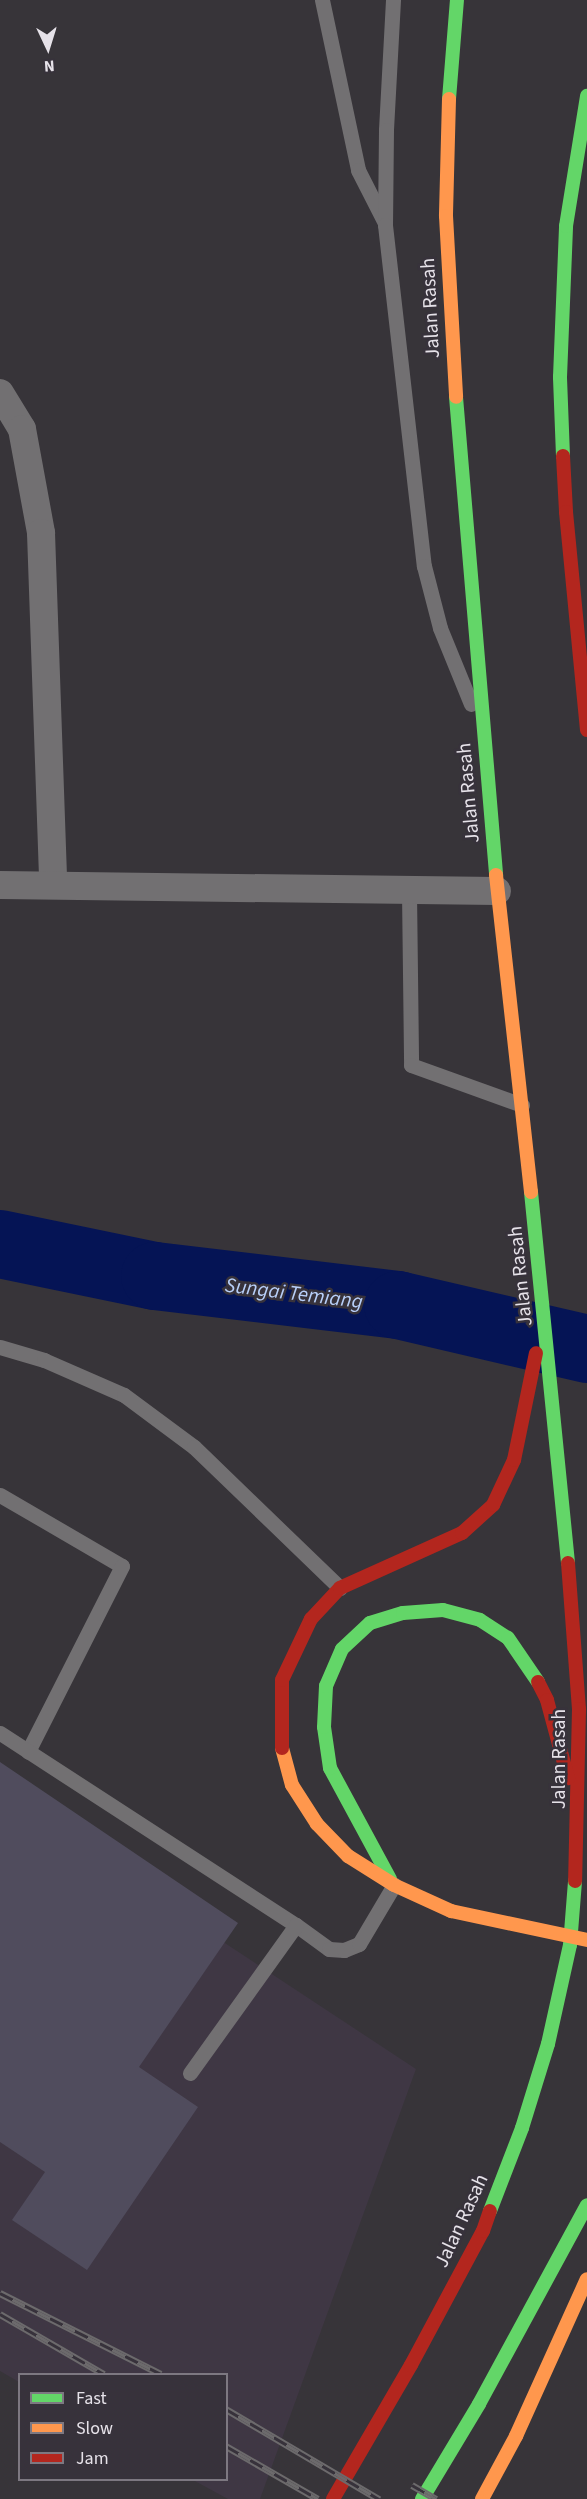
<!DOCTYPE html>
<style>
body{margin:0}
#map{position:relative;width:587px;height:2499px;overflow:hidden;background:#373439;font-family:"Source Sans 3",sans-serif}
div>[style]{position:absolute}
.built>*{inset:0;background:#3f3744}
.river>*{height:68px;margin:-34px;padding:0 34px;transform-origin:34px;border-radius:34px;background:#051455}
.building>*{inset:0;background:#504c5d}
.lane>*{height:15px;margin:-7.5px;padding:0 7.5px;transform-origin:7.5px;border-radius:7.5px;background:#727072}
.street>*{height:28px;margin:-14px;padding:0 14px;transform-origin:14px;border-radius:14px;background:#727072}
.fast>*{height:14px;margin:-7px;padding:0 7px;transform-origin:7px;border-radius:7px;background:#63d668}
.slow>*{height:14px;margin:-7px;padding:0 7px;transform-origin:7px;border-radius:7px;background:#ff974d}
.jam>*{height:14px;margin:-7px;padding:0 7px;transform-origin:7px;border-radius:7px;background:#b3261e}
.rail>*{height:7px;margin-top:-3.5px;transform-origin:0;background:repeating-linear-gradient(90deg,#37323b 0 14px,#6c6a6c 0 28px);box-sizing:border-box;border-block:2px solid #6c6a6c}
span{translate:-50% -50%;white-space:nowrap;text-align:center;line-height:1.15;-webkit-text-stroke:5px #37323b;paint-order:stroke}
.street-label{font-size:20px;color:#e6e2e9}
.water-label{font-size:21px;color:#b8cff9;font-style:italic}
.legend{position:absolute;left:18px;top:2373px;width:210px;height:108px;box-sizing:border-box;background:#37323b;border:2px solid #7d7881;margin:0;padding:8px 10px;list-style:none;font-size:18px;color:#e6e2e9}
.legend li{display:flex;align-items:center;gap:12px;height:30px}
.legend b{width:30px;border:2px solid #7d7881}
.north{position:absolute;left:18px;top:18px;width:60px;height:60px;-webkit-text-stroke:4px #37323b;paint-order:stroke;rotate:176deg;font-size:16px;font-weight:700;line-height:24px;text-align:center;color:#e6e2e9}
.north::after{content:'';display:block;margin:auto;width:21px;height:27px;background:#e6e2e9;clip-path:polygon(50% 0,100% 100%,50% 72%,0 100%)}
</style>
<div id="map">
<div class="built">
<div style="clip-path:polygon(0 1795px,416px 2069px,260px 2499px,228px 2499px,193px 2480px,226px 2480px,226px 2374px,20px 2374px,19px 2382px,0 2371px)"></div>
</div>
<div class="river">
<div style="left:0;top:1244px;width:158px;rotate:11.7deg"></div>
<div style="left:155px;top:1276px;width:245px;rotate:6.8deg"></div>
<div style="left:398px;top:1305px;width:194px;rotate:13.1deg"></div>
</div>
<div class="building">
<div style="clip-path:polygon(0 1762px,238px 1923px,139px 2067px,198px 2107px,87px 2270px,12px 2220px,45px 2172px,0 2142px)"></div>
</div>
<div class="lane">
<div style="left:322px;top:0;width:174px;rotate:78deg"></div>
<div style="left:358px;top:170px;width:57px;rotate:63deg"></div>
<div style="left:393px;top:0;width:130px;rotate:93.1deg"></div>
<div style="left:386px;top:130px;width:95px;rotate:90.6deg"></div>
<div style="left:385px;top:225px;width:343px;rotate:83.5deg"></div>
<div style="left:424px;top:566px;width:64px;rotate:75.5deg"></div>
<div style="left:440px;top:628px;width:82px;rotate:67.8deg"></div>
<div style="left:409px;top:892px;width:173px;rotate:89.3deg"></div>
<div style="left:411px;top:1065px;width:118px;rotate:19.8deg"></div>
<div style="left:0;top:1347px;width:46px;rotate:16.5deg"></div>
<div style="left:44px;top:1360px;width:87px;rotate:23.6deg"></div>
<div style="left:124px;top:1395px;width:87px;rotate:36.6deg"></div>
<div style="left:194px;top:1447px;width:203px;rotate:44deg"></div>
<div style="left:0;top:1495px;width:141px;rotate:30.2deg"></div>
<div style="left:122px;top:1566px;width:208px;rotate:116.9deg"></div>
<div style="left:0;top:1733px;width:353px;rotate:33deg"></div>
<div style="left:296px;top:1925px;width:41px;rotate:36deg"></div>
<div style="left:329px;top:1949px;width:15px;rotate:4deg"></div>
<div style="left:344px;top:1950px;width:16px;rotate:-22deg"></div>
<div style="left:359px;top:1944px;width:69px;rotate:-59.3deg"></div>
<div style="left:190px;top:2073px;width:182px;rotate:-54.4deg"></div>
</div>
<div class="street">
<div style="left:0;top:393px;width:42px;rotate:58.6deg"></div>
<div style="left:22px;top:429px;width:106px;rotate:79.6deg"></div>
<div style="left:41px;top:533px;width:352px;rotate:88deg"></div>
<div style="left:0;top:885px;width:497px;rotate:0.7deg"></div>
</div>
<div class="fast">
<div style="left:449px;top:99px;width:99px;rotate:-85.4deg"></div>
<div style="left:456px;top:397px;width:480px;rotate:85.2deg"></div>
<div style="left:563px;top:456px;width:79px;rotate:-92.2deg"></div>
<div style="left:560px;top:377px;width:151px;rotate:-87.7deg"></div>
<div style="left:566px;top:226px;width:132px;rotate:-80.8deg"></div>
<div style="left:531px;top:1192px;width:373px;rotate:84.3deg"></div>
<div style="left:390px;top:1879px;width:126px;rotate:-118.4deg"></div>
<div style="left:330px;top:1768px;width:41px;rotate:-98.3deg"></div>
<div style="left:324px;top:1727px;width:41px;rotate:-87.2deg"></div>
<div style="left:326px;top:1686px;width:40px;rotate:-66.6deg"></div>
<div style="left:342px;top:1649px;width:38px;rotate:-43deg"></div>
<div style="left:370px;top:1623px;width:34px;rotate:-17deg"></div>
<div style="left:403px;top:1613px;width:40px;rotate:-4.3deg"></div>
<div style="left:443px;top:1610px;width:38px;rotate:15deg"></div>
<div style="left:480px;top:1620px;width:33px;rotate:33deg"></div>
<div style="left:508px;top:1638px;width:53px;rotate:55.7deg"></div>
<div style="left:490px;top:2211px;width:89px;rotate:-68.9deg"></div>
<div style="left:522px;top:2128px;width:88px;rotate:-72.8deg"></div>
<div style="left:548px;top:2044px;width:101px;rotate:-77.5deg"></div>
<div style="left:570px;top:1945px;width:64px;rotate:-85.5deg"></div>
<div style="left:422px;top:2499px;width:111px;rotate:-59deg"></div>
<div style="left:479px;top:2404px;width:226px;rotate:-61.5deg"></div>
</div>
<div class="slow">
<div style="left:449px;top:99px;width:117px;rotate:91.5deg"></div>
<div style="left:446px;top:216px;width:181px;rotate:86.8deg"></div>
<div style="left:496px;top:875px;width:319px;rotate:83.7deg"></div>
<div style="left:282px;top:1748px;width:38px;rotate:75deg"></div>
<div style="left:292px;top:1785px;width:46px;rotate:57.3deg"></div>
<div style="left:317px;top:1824px;width:45px;rotate:45.9deg"></div>
<div style="left:348px;top:1856px;width:54px;rotate:32.2deg"></div>
<div style="left:394px;top:1885px;width:63px;rotate:24.5deg"></div>
<div style="left:451px;top:1911px;width:139px;rotate:12deg"></div>
<div style="left:482px;top:2499px;width:72px;rotate:-61.6deg"></div>
<div style="left:516px;top:2436px;width:172px;rotate:-65.7deg"></div>
</div>
<div class="jam">
<div style="left:563px;top:456px;width:56px;rotate:86.9deg"></div>
<div style="left:566px;top:512px;width:219px;rotate:84.5deg"></div>
<div style="left:568px;top:1563px;width:146px;rotate:85.7deg"></div>
<div style="left:579px;top:1709px;width:172px;rotate:91.3deg"></div>
<div style="left:538px;top:1682px;width:20px;rotate:63deg"></div>
<div style="left:547px;top:1700px;width:81px;rotate:74.9deg"></div>
<div style="left:282px;top:1748px;width:68px;rotate:-90deg"></div>
<div style="left:282px;top:1680px;width:68px;rotate:-64.6deg"></div>
<div style="left:311px;top:1619px;width:42px;rotate:-46.9deg"></div>
<div style="left:340px;top:1588px;width:134px;rotate:-24.3deg"></div>
<div style="left:462px;top:1533px;width:42px;rotate:-42.1deg"></div>
<div style="left:493px;top:1505px;width:50px;rotate:-65deg"></div>
<div style="left:514px;top:1460px;width:109px;rotate:-78.4deg"></div>
<div style="left:333px;top:2499px;width:155px;rotate:-59.8deg"></div>
<div style="left:411px;top:2365px;width:152px;rotate:-61.8deg"></div>
<div style="left:483px;top:2231px;width:21px;rotate:-71deg"></div>
</div>
<div class="rail">
<div style="left:0;top:2293px;width:180px;rotate:26.7deg"></div>
<div style="left:0;top:2314px;width:120px;rotate:30deg"></div>
<div style="left:226px;top:2409px;width:178px;rotate:30.5deg"></div>
<div style="left:226px;top:2446px;width:106px;rotate:29.9deg"></div>
<div style="left:412px;top:2485px;width:28px;rotate:30deg"></div>
</div>
<div class="street-label">
<span style="left:431px;top:308px;rotate:-93deg">Jalan Rasah</span>
<span style="left:469px;top:793px;rotate:-95deg">Jalan Rasah</span>
<span style="left:521px;top:1276px;rotate:-96deg">Jalan Rasah</span>
<span style="left:559px;top:1759px;rotate:-90deg">Jalan Rasah</span>
<span style="left:462px;top:2221px;rotate:-65deg">Jalan Rasah</span>
</div>
<div class="water-label">
<span style="left:294px;top:1293px;rotate:7deg">Sungai Temiang</span>
</div>
<ul class="legend">
<li><b style="height:8px;background:#63d668"></b>Fast</li>
<li><b style="height:8px;background:#ff974d"></b>Slow</li>
<li><b style="height:8px;background:#b3261e"></b>Jam</li>
</ul>
<div class="north">N</div>
</div>
